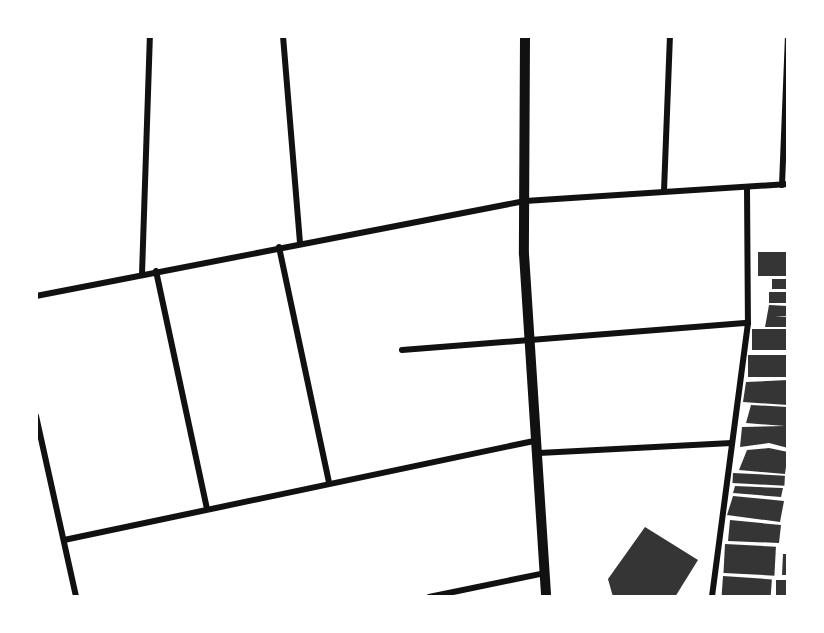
<!DOCTYPE html>
<style>
body{margin:0}
#map{position:relative;width:824px;height:633px;overflow:hidden;background:#fff;font-family:"DejaVu Sans",sans-serif}
div>[style]{position:absolute}
.building>*{inset:0;background:#353535;transform-origin:0 0}
.minor>*{height:6px;margin:-3px;padding:0 3px;transform-origin:3px;border-radius:3px;background:#111}
.tertiary>*{height:10px;margin:-5px;padding:0 5px;transform-origin:5px;border-radius:5px;background:#111}
span{translate:-50% -50%;white-space:nowrap;text-align:center;line-height:1.15;-webkit-text-stroke:4.5px #fff;paint-order:stroke}
.frame{position:absolute;inset:0;border:38px solid #fff;pointer-events:none}
</style>
<div id="map">
<div class="building">
<div style="left:788px;top:252px;width:24px;height:30px;rotate:90deg"></div>
<div style="left:788px;top:279px;width:10px;height:16px;rotate:90deg"></div>
<div style="left:788px;top:292px;width:11px;height:19px;rotate:90deg"></div>
<div style="clip-path:polygon(769px 305px,788px 306px,788px 316px,775px 316px,788px 317px,788px 327px,765px 327px)"></div>
<div style="left:752px;top:329px;width:36px;height:21px"></div>
<div style="left:788px;top:355px;width:22px;height:40px;rotate:90deg"></div>
<div style="clip-path:polygon(788px 380px,788px 405px,743px 402px,746px 382px)"></div>
<div style="clip-path:polygon(751px 405px,788px 407px,788px 448px,769px 443px,740px 447px,742px 427px,785px 426px,746px 423px)"></div>
<div style="clip-path:polygon(769px 448px,788px 452px,785px 474px,739px 470px,747px 450px)"></div>
<div style="left:733px;top:473px;width:52px;height:10px;rotate:3deg"></div>
<div style="clip-path:polygon(735px 486px,783px 488px,781px 497px,733px 493px)"></div>
<div style="clip-path:polygon(733px 496px,784px 501px,780px 522px,727px 515px)"></div>
<div style="clip-path:polygon(730px 520px,781px 525px,779px 543px,728px 541px)"></div>
<div style="clip-path:polygon(645px 527px,698px 560px,675px 597px,613px 597px,608px 579px)"></div>
<div style="left:725px;top:544px;width:51px;height:29px;rotate:3deg"></div>
<div style="clip-path:polygon(783px 554px,788px 554px,788px 575px,782px 575px)"></div>
<div style="left:723px;top:576px;width:49px;height:19px;rotate:4deg"></div>
<div style="left:776px;top:580px;width:12px;height:17px"></div>
</div>
<div class="minor">
<div style="left:283px;top:36px;width:208px;rotate:85.3deg"></div>
<div style="left:782px;top:185px;width:149px;rotate:-87.7deg"></div>
<div style="left:747px;top:188px;width:135px;rotate:89.6deg"></div>
<div style="left:664px;top:191px;width:155px;rotate:-87.8deg"></div>
<div style="left:279px;top:247px;width:240px;rotate:78deg"></div>
<div style="left:156px;top:271px;width:242px;rotate:77.9deg"></div>
<div style="left:142px;top:274px;width:238px;rotate:-88.1deg"></div>
<div style="left:36px;top:296px;width:498px;rotate:-11deg"></div>
<div style="left:525px;top:201px;width:264px;rotate:-3.7deg"></div>
<div style="left:402px;top:350px;width:347px;rotate:-4.5deg"></div>
<div style="left:748px;top:323px;width:276px;rotate:97.5deg"></div>
<div style="left:36px;top:416px;width:185px;rotate:77.5deg"></div>
<div style="left:539px;top:453px;width:193px;rotate:-3deg"></div>
<div style="left:64px;top:540px;width:484px;rotate:-11.9deg"></div>
<div style="left:429px;top:597px;width:118px;rotate:-11.7deg"></div>
</div>
<div class="tertiary">
<div style="left:525px;top:36px;width:218px;rotate:90.3deg"></div>
<div style="left:524px;top:254px;width:344px;rotate:86.3deg"></div>
</div>
<div class="frame"></div>
</div>
